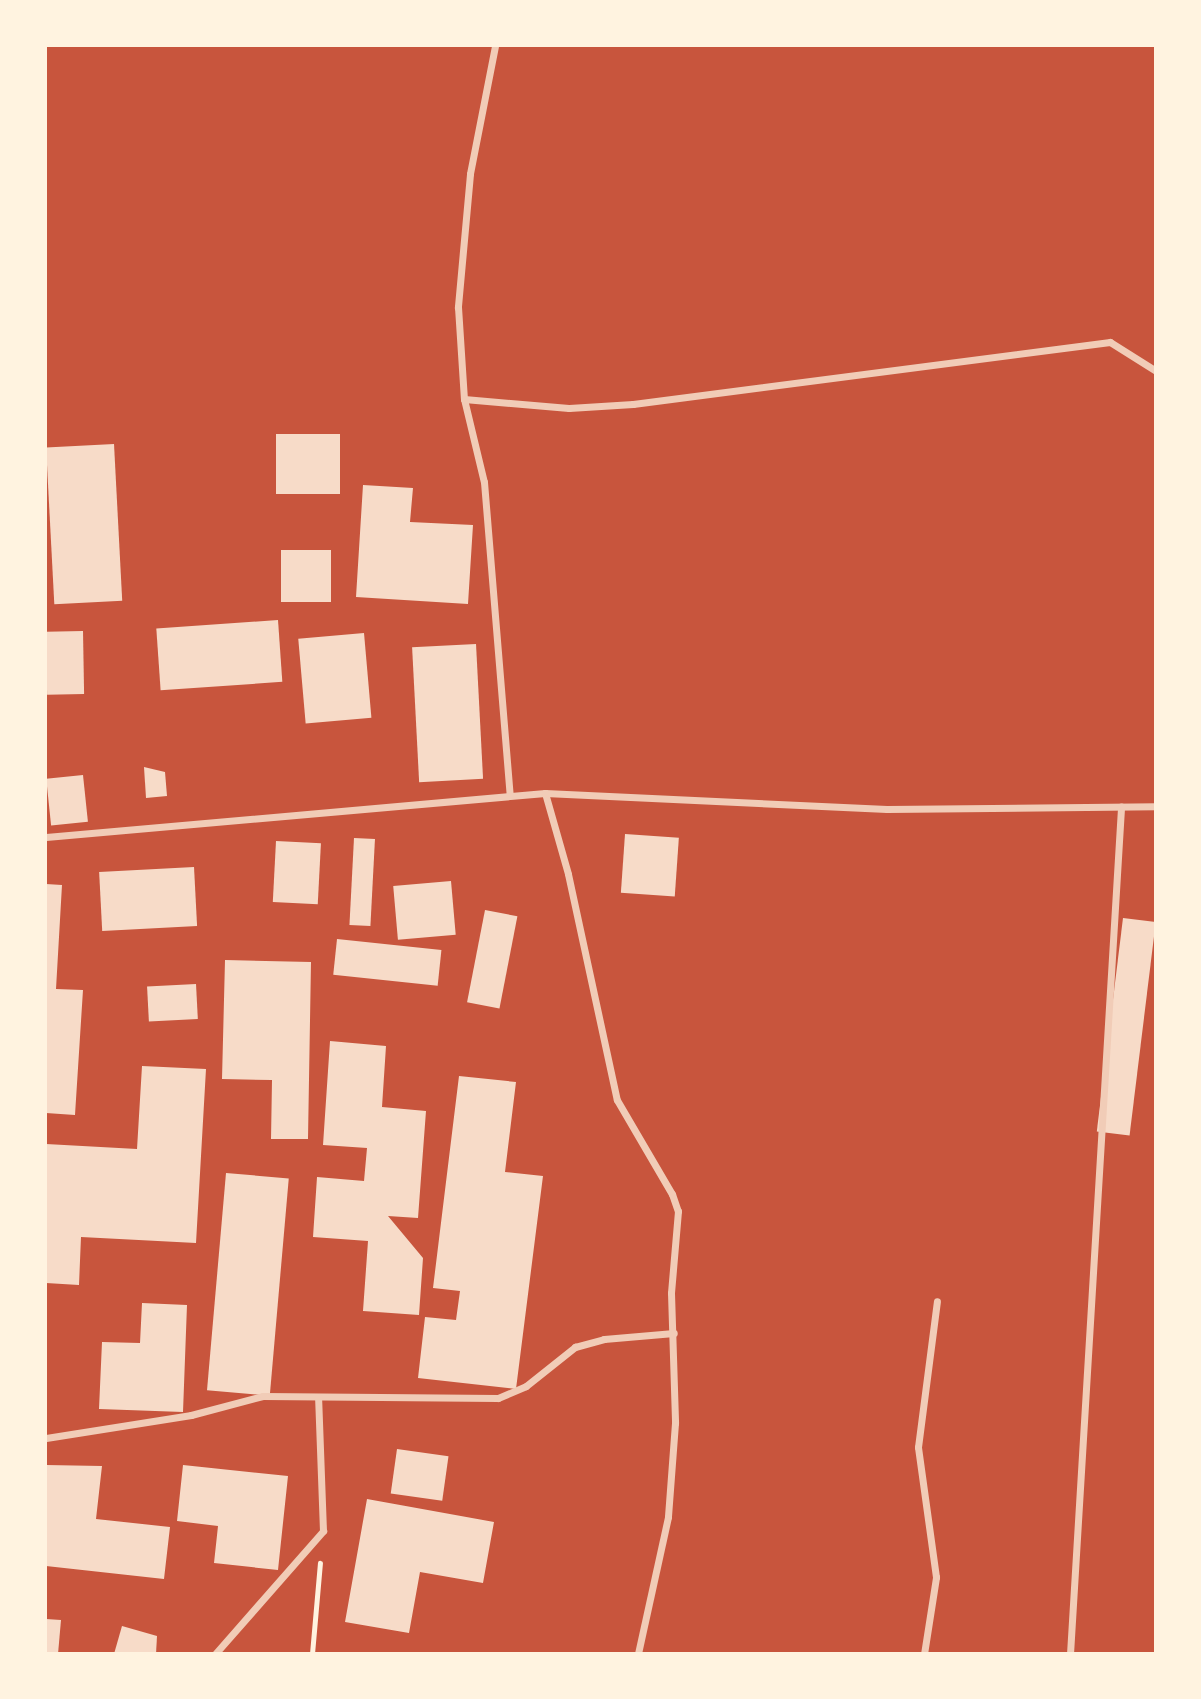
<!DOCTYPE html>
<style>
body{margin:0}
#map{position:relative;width:1201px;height:1699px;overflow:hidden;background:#c8553d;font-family:Signika,sans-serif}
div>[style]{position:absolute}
.building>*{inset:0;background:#f7dbc8;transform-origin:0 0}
.path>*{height:4.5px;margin:-2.25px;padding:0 2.25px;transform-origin:2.25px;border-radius:2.25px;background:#fff3e0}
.minor>*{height:7px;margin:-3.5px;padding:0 3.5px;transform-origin:3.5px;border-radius:3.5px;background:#f1ccb7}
span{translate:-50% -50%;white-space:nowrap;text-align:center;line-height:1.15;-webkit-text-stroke:6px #fff3e0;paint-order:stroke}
.frame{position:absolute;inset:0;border:47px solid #fff3e0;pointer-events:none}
</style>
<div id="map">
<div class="building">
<div style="left:340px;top:434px;width:60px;height:64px;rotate:90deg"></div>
<div style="left:114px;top:444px;width:157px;height:68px;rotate:87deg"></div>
<div style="clip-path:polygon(363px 485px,413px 488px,410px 522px,473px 525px,468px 604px,356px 597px)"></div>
<div style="left:281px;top:550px;width:50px;height:52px"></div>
<div style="left:278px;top:620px;width:62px;height:122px;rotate:86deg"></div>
<div style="left:83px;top:631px;width:63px;height:37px;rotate:89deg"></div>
<div style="left:364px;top:633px;width:85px;height:66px;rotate:85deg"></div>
<div style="left:476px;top:644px;width:135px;height:64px;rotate:87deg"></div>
<div style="clip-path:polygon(144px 767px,165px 772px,167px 796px,146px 798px)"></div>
<div style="left:83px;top:775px;width:47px;height:37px;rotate:84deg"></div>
<div style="left:625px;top:834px;width:54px;height:59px;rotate:4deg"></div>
<div style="left:354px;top:838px;width:21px;height:87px;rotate:3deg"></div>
<div style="left:276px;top:841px;width:45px;height:61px;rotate:3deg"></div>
<div style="left:194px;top:867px;width:59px;height:95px;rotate:87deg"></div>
<div style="left:451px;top:881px;width:54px;height:58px;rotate:85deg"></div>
<div style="clip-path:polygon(46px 884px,62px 885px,56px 989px,83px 990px,75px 1115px,46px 1113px)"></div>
<div style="left:485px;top:910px;width:33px;height:94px;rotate:11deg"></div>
<div style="left:1123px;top:918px;width:33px;height:215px;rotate:7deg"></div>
<div style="left:337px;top:939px;width:105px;height:36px;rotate:6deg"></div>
<div style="clip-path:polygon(225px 960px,311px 962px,308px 1139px,271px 1139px,272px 1080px,222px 1079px)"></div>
<div style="left:196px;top:984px;width:35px;height:49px;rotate:87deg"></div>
<div style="clip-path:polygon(330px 1041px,386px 1046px,382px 1107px,426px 1111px,418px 1218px,388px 1216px,423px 1258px,419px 1315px,363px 1311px,368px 1241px,313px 1237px,317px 1177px,364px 1181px,367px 1148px,323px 1145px)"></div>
<div style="clip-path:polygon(142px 1066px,206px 1069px,196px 1243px,81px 1237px,79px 1285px,46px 1283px,46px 1144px,137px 1149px)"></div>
<div style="clip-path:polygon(459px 1076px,516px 1082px,505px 1172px,543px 1176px,516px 1389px,418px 1378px,425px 1317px,456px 1320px,460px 1291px,433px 1288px)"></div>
<div style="left:226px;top:1173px;width:63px;height:218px;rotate:5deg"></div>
<div style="clip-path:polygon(142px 1303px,187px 1305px,183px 1412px,99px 1409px,102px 1342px,140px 1343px)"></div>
<div style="left:397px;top:1449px;width:52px;height:45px;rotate:8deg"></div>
<div style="clip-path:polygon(46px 1465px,102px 1466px,96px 1519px,170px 1527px,164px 1579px,46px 1566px)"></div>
<div style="clip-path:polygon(183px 1465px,288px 1476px,278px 1570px,214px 1563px,218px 1526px,177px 1521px)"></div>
<div style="clip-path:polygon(367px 1499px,494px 1522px,483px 1583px,420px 1572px,409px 1633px,345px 1622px)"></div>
<div style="clip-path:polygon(46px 1619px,61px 1620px,58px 1654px,46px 1654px)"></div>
<div style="clip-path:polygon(122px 1626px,157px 1636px,156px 1654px,114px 1654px)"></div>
</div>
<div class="path">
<div style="left:312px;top:1654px;width:91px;rotate:-85deg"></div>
</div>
<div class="minor">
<div style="left:495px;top:46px;width:130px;rotate:101.1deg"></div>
<div style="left:470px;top:174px;width:134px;rotate:95.2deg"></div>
<div style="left:458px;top:307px;width:92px;rotate:86.3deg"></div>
<div style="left:464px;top:399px;width:85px;rotate:76.5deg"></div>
<div style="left:484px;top:482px;width:314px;rotate:85.3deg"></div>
<div style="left:464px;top:399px;width:105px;rotate:4.9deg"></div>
<div style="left:569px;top:408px;width:64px;rotate:-3.6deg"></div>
<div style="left:633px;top:404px;width:481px;rotate:-7.4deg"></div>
<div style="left:1110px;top:342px;width:54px;rotate:32.2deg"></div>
<div style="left:545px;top:793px;width:84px;rotate:74.1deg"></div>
<div style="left:568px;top:874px;width:231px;rotate:77.8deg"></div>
<div style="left:617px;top:1100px;width:109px;rotate:59.7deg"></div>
<div style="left:672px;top:1194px;width:18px;rotate:71deg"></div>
<div style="left:678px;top:1211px;width:82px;rotate:94.9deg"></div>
<div style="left:671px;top:1293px;width:130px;rotate:88.2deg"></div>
<div style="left:675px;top:1423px;width:94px;rotate:94.3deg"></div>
<div style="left:668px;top:1517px;width:140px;rotate:102.4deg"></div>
<div style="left:46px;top:837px;width:501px;rotate:-5.04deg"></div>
<div style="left:545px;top:793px;width:342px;rotate:2.7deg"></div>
<div style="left:887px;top:809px;width:269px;rotate:-0.6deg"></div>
<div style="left:46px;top:1438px;width:147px;rotate:-9deg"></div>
<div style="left:191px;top:1415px;width:74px;rotate:-14.8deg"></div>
<div style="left:263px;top:1396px;width:235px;rotate:0.5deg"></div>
<div style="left:498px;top:1398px;width:30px;rotate:-23deg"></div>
<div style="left:526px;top:1386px;width:63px;rotate:-38.5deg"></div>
<div style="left:575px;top:1347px;width:30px;rotate:-15deg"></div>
<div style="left:604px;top:1339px;width:70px;rotate:-4.9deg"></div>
<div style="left:215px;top:1654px;width:164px;rotate:-48.7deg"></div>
<div style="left:323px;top:1531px;width:134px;rotate:-92.1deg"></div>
<div style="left:924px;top:1654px;width:78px;rotate:-81.1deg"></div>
<div style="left:936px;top:1577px;width:131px;rotate:-97.9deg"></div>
<div style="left:918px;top:1447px;width:147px;rotate:-82.6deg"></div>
<div style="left:1070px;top:1654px;width:849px;rotate:-86.55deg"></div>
</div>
<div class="frame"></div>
</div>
